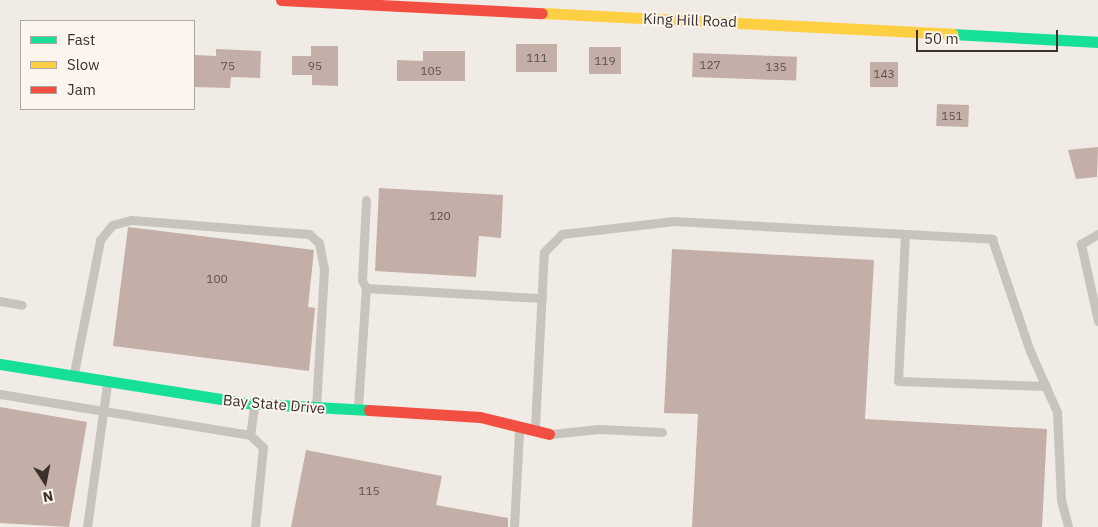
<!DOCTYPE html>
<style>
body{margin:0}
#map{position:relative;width:1098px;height:527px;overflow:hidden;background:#f0ebe5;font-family:"IBM Plex Sans",sans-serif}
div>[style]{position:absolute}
.building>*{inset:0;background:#c3afa7;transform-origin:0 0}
.lane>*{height:9px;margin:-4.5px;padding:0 4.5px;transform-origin:4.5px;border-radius:4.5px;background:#c9c3be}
.fast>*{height:11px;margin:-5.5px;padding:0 5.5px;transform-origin:5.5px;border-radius:5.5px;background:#16e098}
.slow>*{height:11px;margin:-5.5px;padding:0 5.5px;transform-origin:5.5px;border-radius:5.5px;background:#ffcf43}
.jam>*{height:11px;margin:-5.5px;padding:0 5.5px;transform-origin:5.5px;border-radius:5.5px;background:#f24e42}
span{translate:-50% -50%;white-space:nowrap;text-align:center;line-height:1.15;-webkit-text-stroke:4px #fbf5ee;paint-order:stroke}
.number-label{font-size:12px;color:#5d504a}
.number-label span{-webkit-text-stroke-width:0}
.street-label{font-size:15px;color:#3b302b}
.legend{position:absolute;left:20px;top:20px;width:175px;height:90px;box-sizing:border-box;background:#fbf5ee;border:1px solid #aea6a0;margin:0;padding:6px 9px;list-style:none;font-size:15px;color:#3b302b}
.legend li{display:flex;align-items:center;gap:10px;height:25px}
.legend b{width:25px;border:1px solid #aea6a0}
.north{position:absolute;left:20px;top:457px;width:50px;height:50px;-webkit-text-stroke:4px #fbf5ee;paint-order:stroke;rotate:169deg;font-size:14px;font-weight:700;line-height:20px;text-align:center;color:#3b302b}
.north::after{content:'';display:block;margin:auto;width:18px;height:22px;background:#3b302b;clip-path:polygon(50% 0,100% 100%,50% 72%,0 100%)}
.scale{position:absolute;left:916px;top:30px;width:142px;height:22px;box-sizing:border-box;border:2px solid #3b302b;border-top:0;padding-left:6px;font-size:15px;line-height:18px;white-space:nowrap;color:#3b302b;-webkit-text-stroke:4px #fbf5ee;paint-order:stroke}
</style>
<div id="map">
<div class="building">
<div style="left:516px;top:44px;width:41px;height:28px"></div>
<div style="clip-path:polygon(311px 46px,338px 46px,338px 86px,312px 85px,312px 75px,292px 75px,292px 56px,311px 56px)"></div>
<div style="left:621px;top:47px;width:27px;height:32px;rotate:90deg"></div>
<div style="clip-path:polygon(216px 49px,261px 51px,260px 78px,231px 77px,230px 88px,194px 87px,195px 55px,216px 56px)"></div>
<div style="clip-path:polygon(423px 51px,465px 51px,465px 81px,397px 81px,397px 60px,423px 61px)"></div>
<div style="left:693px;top:53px;width:104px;height:24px;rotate:2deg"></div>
<div style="left:870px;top:62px;width:28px;height:25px"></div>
<div style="left:937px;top:104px;width:32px;height:22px;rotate:2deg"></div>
<div style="clip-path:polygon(1098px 147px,1097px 177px,1076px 179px,1068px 150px)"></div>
<div style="clip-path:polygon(379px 188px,503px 195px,501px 238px,479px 236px,476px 277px,375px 271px)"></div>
<div style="clip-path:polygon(128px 227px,314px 250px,308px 307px,315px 308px,309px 371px,113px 346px)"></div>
<div style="clip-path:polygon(672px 249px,874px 260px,865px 419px,1047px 429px,1042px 527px,692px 527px,698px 414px,664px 413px)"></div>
<div style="clip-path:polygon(0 407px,87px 422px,69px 527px,0 523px)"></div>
<div style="clip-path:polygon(306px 450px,442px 476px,436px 505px,508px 518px,508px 527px,291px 527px)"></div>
</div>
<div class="lane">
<div style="left:905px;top:234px;width:147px;rotate:92.7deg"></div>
<div style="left:898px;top:381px;width:148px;rotate:1.9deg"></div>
<div style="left:1098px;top:234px;width:20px;rotate:150deg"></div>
<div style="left:1081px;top:244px;width:79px;rotate:77.6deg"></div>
<div style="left:366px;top:288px;width:9px;rotate:-117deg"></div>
<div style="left:362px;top:280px;width:80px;rotate:-87.1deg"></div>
<div style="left:0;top:301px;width:22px;rotate:10deg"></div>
<div style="left:74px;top:373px;width:136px;rotate:-78.9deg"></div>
<div style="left:100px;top:240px;width:19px;rotate:-51deg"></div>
<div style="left:112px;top:225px;width:20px;rotate:-15deg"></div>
<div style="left:131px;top:220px;width:179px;rotate:4.5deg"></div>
<div style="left:309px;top:234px;width:13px;rotate:42deg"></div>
<div style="left:319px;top:243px;width:26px;rotate:79deg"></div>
<div style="left:324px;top:269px;width:137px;rotate:93.3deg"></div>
<div style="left:0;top:394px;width:253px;rotate:9.3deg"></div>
<div style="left:254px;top:407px;width:28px;rotate:98deg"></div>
<div style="left:250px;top:435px;width:18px;rotate:43deg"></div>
<div style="left:263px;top:447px;width:80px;rotate:95.7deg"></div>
<div style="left:358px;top:407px;width:119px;rotate:-86.2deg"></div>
<div style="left:366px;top:288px;width:176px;rotate:3.3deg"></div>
<div style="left:535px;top:427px;width:175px;rotate:-87.1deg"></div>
<div style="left:544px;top:252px;width:25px;rotate:-45deg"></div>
<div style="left:562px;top:234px;width:113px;rotate:-6.6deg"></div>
<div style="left:674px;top:221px;width:319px;rotate:3.2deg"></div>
<div style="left:992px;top:239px;width:118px;rotate:71.3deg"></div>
<div style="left:1030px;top:351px;width:67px;rotate:66.1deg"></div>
<div style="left:1057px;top:412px;width:88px;rotate:87.4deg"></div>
<div style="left:1061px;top:500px;width:28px;rotate:75deg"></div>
<div style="left:551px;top:434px;width:48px;rotate:-5.9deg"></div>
<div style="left:599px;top:429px;width:63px;rotate:2.7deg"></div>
<div style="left:87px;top:527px;width:144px;rotate:-82deg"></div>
<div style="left:514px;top:527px;width:97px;rotate:-87deg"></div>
</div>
<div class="fast">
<div style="left:952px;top:34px;width:146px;rotate:3.1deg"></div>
<div style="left:0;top:364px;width:249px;rotate:9deg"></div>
<div style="left:246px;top:403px;width:123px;rotate:3.3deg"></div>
</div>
<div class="slow">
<div style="left:542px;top:13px;width:411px;rotate:2.9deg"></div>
</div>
<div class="jam">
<div style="left:281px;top:0;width:261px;rotate:2.9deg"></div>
<div style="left:369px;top:410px;width:111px;rotate:3.6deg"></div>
<div style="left:480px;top:417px;width:71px;rotate:13.8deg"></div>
</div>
<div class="number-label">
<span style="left:537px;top:58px">111</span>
<span style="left:605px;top:61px">119</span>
<span style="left:710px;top:65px">127</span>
<span style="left:228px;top:66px">75</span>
<span style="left:315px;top:66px">95</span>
<span style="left:776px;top:67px">135</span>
<span style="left:431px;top:71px">105</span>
<span style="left:884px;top:74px">143</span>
<span style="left:952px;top:116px">151</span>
<span style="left:440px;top:216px">120</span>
<span style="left:217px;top:279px">100</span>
<span style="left:369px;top:491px">115</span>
</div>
<div class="street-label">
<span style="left:690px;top:20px;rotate:2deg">King Hill Road</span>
<span style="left:274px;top:404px;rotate:5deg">Bay State Drive</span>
</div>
<ul class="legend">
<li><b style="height:6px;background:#16e098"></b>Fast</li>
<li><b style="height:6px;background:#ffcf43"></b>Slow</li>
<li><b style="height:6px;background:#f24e42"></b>Jam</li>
</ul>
<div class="north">N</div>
<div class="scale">50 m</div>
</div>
